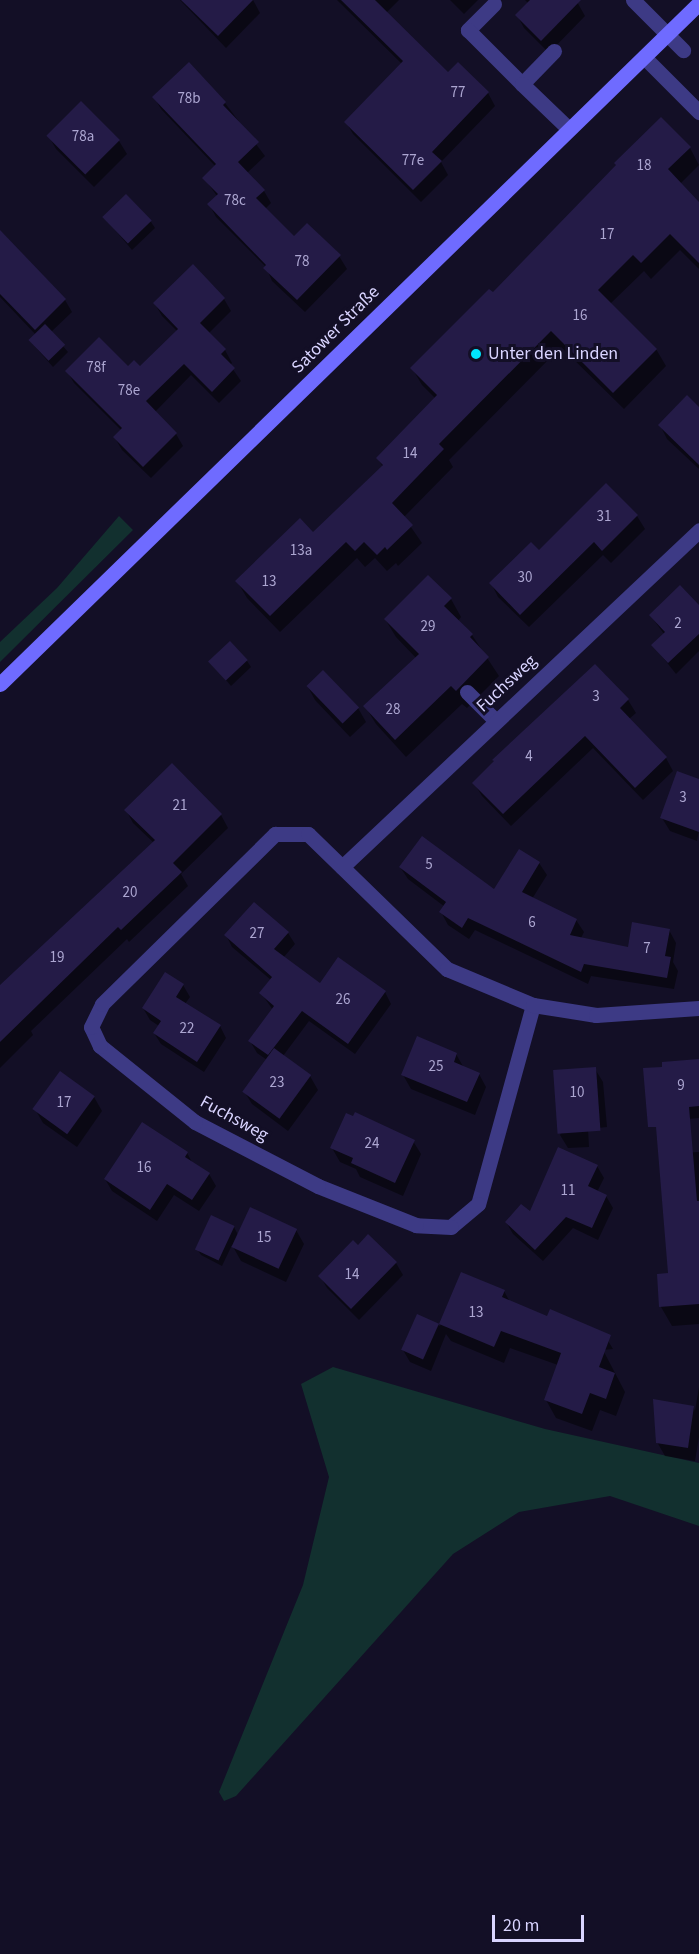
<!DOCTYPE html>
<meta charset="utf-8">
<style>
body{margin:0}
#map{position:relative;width:699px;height:1954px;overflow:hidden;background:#130f26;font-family:"Source Sans 3",sans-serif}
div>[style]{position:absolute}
.green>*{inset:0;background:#12302f}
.shadow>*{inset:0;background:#0007}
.building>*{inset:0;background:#241b47;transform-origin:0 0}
.lane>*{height:15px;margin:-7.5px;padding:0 7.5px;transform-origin:7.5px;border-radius:7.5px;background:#3d3a85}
.street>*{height:15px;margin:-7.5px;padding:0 7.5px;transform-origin:7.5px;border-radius:7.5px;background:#3d3a85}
.secondary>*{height:15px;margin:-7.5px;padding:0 7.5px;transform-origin:7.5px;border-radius:7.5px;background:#6f6bff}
.dots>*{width:16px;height:16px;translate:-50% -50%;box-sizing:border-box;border:3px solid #130f26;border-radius:50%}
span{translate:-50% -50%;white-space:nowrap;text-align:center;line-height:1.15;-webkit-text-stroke:6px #130f26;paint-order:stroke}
.number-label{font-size:15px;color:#aca6d1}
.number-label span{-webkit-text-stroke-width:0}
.street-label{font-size:18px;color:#d9d4ff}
.poi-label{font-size:18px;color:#d9d4ff}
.left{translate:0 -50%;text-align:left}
.scale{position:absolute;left:492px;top:1915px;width:92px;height:27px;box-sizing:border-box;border:3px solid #d9d4ff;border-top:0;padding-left:8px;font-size:18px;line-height:21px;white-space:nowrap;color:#d9d4ff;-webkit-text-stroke:4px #130f26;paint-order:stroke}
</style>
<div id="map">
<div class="green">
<div style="clip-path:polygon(119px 516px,133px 530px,0 662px,0 642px,57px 588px)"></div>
<div style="clip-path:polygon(333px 1367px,545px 1429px,699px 1463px,699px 1526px,610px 1496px,519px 1512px,453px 1554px,236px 1796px,224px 1801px,219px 1792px,303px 1585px,329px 1477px,301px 1384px)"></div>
</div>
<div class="shadow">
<div style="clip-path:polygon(180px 0,253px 0,260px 13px,226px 48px)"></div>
<div style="clip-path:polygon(337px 0,399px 0,386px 13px,448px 75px,488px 93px,495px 106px,441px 162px,448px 175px,421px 202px,353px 134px,346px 122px,402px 64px)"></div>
<div style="clip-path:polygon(450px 0,478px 0,464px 14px)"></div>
<div style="clip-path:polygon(525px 0,576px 0,585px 16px,549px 53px,524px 28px,517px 15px,528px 3px)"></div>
<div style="clip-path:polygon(154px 97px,225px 103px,265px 156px,247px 173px,264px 191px,271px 203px,265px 209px,294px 239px,339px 256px,347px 269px,305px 312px,272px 281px,266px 267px,216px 217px,209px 204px,217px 196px,204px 178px,216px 167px,161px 109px)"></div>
<div style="clip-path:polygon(48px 135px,119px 141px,127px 154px,94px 187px,56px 149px)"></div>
<div style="clip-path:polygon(690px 148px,699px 165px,680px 184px,699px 203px,699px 269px,680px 250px,651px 279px,644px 271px,610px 304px,656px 349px,666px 366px,624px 409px,561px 347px,449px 460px,453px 467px,404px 517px,422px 543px,398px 566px,396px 563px,387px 571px,375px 558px,365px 567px,357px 558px,280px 632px,247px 598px,237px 581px,313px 534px,383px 467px,378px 459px,436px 399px,422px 385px,412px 368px,493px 294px)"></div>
<div style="clip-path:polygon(104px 217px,151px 222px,155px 228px,132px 250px)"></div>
<div style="clip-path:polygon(0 247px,65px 300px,72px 312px,51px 332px,68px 352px,53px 367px,30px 341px,36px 335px,0 297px)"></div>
<div style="clip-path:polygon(224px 299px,231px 311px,208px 334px,225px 350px,232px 363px,230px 365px,241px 381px,219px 403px,191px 375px,155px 412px,176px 434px,183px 446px,151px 478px,122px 450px,115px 438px,122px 431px,74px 383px,67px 371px,140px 368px,178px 332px,162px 316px,155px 304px)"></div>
<div style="clip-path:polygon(699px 409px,699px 469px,667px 439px,660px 425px)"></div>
<div style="clip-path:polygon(637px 516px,645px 529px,611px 563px,603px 555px,529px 627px,498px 597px,491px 583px,539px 553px)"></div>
<div style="clip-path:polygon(451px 599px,461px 617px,458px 621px,472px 635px,499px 676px,467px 708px,462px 704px,406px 757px,376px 724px,365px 706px,416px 658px,396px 637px,385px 619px)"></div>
<div style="clip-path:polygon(699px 607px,699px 651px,676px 674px,653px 645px,664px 634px,651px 616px)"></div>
<div style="clip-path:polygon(247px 661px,251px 667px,231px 686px,211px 662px)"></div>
<div style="clip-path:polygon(595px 666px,628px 700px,636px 713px,629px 719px,666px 758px,673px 771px,643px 800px,593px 748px,511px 826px,482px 796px,474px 783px)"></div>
<div style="clip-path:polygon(323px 672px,358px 708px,366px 722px,350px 737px,315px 700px,308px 687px)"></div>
<div style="clip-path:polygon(699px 782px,699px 830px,697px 841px,670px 831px,662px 818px)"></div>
<div style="clip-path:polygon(126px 810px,221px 815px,228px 828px,181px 874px,188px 886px,129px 942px,127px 939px,31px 1031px,33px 1035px,0 1068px,0 987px,154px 843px,133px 823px)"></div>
<div style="clip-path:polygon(539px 863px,547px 875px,532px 899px,576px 920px,584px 932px,581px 938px,629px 949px,669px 930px,676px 943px,673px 962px,678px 971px,674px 989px,591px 976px,588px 984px,475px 930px,469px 939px,448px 925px,441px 912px,445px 907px,408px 879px,400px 867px,495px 892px)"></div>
<div style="clip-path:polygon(288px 933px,295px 944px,283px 958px,320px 985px,385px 992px,391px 1004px,355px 1054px,309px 1021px,283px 1056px,310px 1076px,318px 1090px,288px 1131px,252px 1104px,244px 1091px,267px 1060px,257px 1053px,250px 1041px,273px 1010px,261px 993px,271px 980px,232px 947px,226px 935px)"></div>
<div style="clip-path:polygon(183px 985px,190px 997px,185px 1004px,220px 1026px,226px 1038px,204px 1072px,161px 1044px,154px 1033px,159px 1026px,150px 1020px,143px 1008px)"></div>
<div style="clip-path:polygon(456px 1054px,464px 1068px,479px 1074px,486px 1087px,475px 1115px,411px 1089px,403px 1075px)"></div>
<div style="clip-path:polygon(699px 1061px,699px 1118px,655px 1122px,664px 1068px)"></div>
<div style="clip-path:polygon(595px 1069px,603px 1082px,607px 1127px,588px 1129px,589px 1147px,568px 1148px,560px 1135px)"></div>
<div style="clip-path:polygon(94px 1097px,102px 1111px,77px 1147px,43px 1123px,35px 1109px)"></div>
<div style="clip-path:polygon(413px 1141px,421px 1154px,403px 1196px,360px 1177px,356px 1169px,340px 1162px,332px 1148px)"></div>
<div style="clip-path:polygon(699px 1152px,699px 1324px,672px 1326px,661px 1307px,659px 1275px,669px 1275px,660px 1154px)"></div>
<div style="clip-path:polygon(187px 1153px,193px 1164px,209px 1174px,216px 1186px,199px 1211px,174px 1195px,157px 1221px,112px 1191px,105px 1179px)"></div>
<div style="clip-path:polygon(597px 1166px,604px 1178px,597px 1192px,606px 1196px,613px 1208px,598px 1240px,573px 1228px,543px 1261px,513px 1234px,506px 1222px,530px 1214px)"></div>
<div style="clip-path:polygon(234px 1227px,238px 1235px,296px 1230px,304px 1244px,286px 1282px,241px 1261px,232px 1245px,222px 1266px,201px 1255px,197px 1249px)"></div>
<div style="clip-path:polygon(358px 1247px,396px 1263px,403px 1275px,359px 1320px,327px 1288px,320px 1276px)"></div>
<div style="clip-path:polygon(462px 1273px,504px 1291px,510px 1302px,548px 1318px,604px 1334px,613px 1349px,603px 1350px,625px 1392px,616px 1416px,600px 1410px,592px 1431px,556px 1418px,546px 1400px,558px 1365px,510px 1348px,504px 1363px,451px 1341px,446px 1334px,431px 1371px,410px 1362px,403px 1350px,418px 1316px,440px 1326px)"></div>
<div style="clip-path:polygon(699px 1387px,699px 1437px,695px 1461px,665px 1456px,657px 1442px,693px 1407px,695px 1411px)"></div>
</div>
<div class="building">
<div style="clip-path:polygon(181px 0,253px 0,218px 36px)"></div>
<div style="clip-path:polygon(341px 0,375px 0,448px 72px,458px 62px,489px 92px,432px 152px,442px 161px,413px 190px,344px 122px,403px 61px)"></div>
<div style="clip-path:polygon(530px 0,581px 0,541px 41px,515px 15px)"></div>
<div style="clip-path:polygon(189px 62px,226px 102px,223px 105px,259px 142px,238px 162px,265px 190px,256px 198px,294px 236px,307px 223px,341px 255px,297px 300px,263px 268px,266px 265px,207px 204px,218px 194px,202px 178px,216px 164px,152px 97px)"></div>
<div style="left:81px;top:101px;width:55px;height:49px;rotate:45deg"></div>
<div style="clip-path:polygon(661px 117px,691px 147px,668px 169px,699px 202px,699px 263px,670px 234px,641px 263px,633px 255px,598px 290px,657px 349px,613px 393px,551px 331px,439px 444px,444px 449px,392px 503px,413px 525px,387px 550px,385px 547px,377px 555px,364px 542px,355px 551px,346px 542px,270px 616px,235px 581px,300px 518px,313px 532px,383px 465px,376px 458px,437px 395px,410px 368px,489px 289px,493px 292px,616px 165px,614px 163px)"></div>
<div style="left:126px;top:194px;width:37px;height:33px;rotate:46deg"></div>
<div style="clip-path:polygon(0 230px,66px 299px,35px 330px,0 294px)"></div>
<div style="clip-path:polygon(193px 264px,225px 298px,200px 323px,226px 349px,221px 354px,235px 368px,212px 392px,184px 364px,146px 401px,177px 433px,143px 467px,113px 437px,122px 428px,65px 371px,99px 337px,128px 366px,134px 360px,140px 366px,178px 329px,153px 303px)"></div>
<div style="left:45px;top:324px;width:29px;height:23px;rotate:46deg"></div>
<div style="clip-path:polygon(687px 395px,699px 407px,699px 465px,658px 425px)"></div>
<div style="clip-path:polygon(606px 483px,638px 515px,602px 551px,594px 542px,520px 615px,489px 583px,531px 542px,539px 550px)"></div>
<div style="clip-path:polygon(428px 575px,452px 598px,444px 606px,473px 634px,470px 637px,489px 657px,456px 691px,451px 686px,395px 740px,363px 706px,419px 654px,384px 619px)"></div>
<div style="clip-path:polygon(680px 585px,699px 605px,699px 634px,668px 663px,651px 645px,665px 632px,649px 615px)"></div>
<div style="left:230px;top:641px;width:26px;height:30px;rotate:47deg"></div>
<div style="clip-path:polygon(595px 664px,629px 699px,620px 708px,667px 757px,635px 788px,585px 736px,503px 814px,472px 783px,494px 761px,492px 760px)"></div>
<div style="left:323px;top:670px;width:52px;height:23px;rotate:46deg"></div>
<div style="clip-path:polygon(172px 763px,222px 814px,173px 863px,182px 872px,121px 930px,118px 927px,0 1042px,0 985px,155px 840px,124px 810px)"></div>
<div style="clip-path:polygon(677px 771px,699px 779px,699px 832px,660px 818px)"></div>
<div style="clip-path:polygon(422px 836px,494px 889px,519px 849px,540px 862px,522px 892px,577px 919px,570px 935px,628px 947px,632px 922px,670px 929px,665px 956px,671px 957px,667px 978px,584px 964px,581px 972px,468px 918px,462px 928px,439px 912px,446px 902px,399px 867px)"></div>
<div style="clip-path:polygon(254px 902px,289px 932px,274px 949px,320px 983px,338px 957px,386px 991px,348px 1044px,302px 1011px,268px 1055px,248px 1041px,274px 1006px,259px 993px,272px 977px,224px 935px)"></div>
<div style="clip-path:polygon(165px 972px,184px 984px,176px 997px,221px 1025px,197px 1062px,153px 1033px,161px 1021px,142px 1008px)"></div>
<div style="clip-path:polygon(417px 1036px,457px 1053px,454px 1062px,480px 1073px,467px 1102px,401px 1075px)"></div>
<div style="left:274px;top:1048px;width:46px;height:54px;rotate:36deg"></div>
<div style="clip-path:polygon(699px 1059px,699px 1106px,689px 1107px,697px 1201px,699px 1201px,699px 1304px,659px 1307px,657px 1274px,668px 1273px,656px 1127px,648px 1127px,643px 1068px,662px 1067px,662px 1062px)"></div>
<div style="left:596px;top:1067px;width:64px;height:43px;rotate:86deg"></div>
<div style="left:60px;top:1071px;width:43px;height:47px;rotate:36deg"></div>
<div style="clip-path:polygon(355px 1112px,415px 1140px,395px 1183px,351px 1163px,353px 1158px,330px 1148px,346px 1113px,353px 1116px)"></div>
<div style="clip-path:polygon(142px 1122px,188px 1152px,185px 1157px,210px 1173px,192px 1200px,167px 1184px,150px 1210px,104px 1179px)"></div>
<div style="clip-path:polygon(558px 1147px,598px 1165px,588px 1186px,607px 1195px,592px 1228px,566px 1217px,535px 1250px,505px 1222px,521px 1204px,530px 1211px)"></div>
<div style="left:250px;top:1207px;width:52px;height:44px;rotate:25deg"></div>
<div style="left:211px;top:1215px;width:26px;height:38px;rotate:25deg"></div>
<div style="clip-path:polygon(368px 1234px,397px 1262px,351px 1309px,318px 1276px,353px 1240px,358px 1245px)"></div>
<div style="clip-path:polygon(461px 1272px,505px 1290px,502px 1297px,547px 1316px,550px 1309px,611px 1335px,599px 1367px,615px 1373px,606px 1399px,590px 1393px,582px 1414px,544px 1400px,561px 1353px,501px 1331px,494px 1347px,439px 1324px)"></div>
<div style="left:417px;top:1314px;width:24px;height:39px;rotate:24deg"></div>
<div style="clip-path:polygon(653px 1399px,694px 1406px,688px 1448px,656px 1443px)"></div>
</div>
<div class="lane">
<div style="left:633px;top:0;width:71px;rotate:45deg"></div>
<div style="left:494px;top:4px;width:37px;rotate:135deg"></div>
<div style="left:468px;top:30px;width:76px;rotate:45deg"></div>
<div style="left:522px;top:84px;width:46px;rotate:-45.9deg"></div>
<div style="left:644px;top:57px;width:78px;rotate:45deg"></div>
<div style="left:522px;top:84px;width:65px;rotate:43.8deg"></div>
<div style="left:467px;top:692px;width:41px;rotate:45deg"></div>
</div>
<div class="street">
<div style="left:342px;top:867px;width:491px;rotate:-43.3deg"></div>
<div style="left:533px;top:1005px;width:206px;rotate:105.4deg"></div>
<div style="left:478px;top:1204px;width:35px;rotate:140deg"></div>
<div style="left:451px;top:1227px;width:35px;rotate:-177deg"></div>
<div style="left:416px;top:1225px;width:105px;rotate:-158.3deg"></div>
<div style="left:318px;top:1186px;width:139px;rotate:-152.5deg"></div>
<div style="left:195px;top:1122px;width:122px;rotate:-141.3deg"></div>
<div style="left:100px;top:1046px;width:21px;rotate:-115deg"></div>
<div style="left:91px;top:1027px;width:25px;rotate:-64deg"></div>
<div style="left:102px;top:1004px;width:243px;rotate:-44.5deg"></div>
<div style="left:275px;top:834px;width:33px"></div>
<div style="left:308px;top:834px;width:194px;rotate:44.2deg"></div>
<div style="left:447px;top:969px;width:93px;rotate:22.7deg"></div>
<div style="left:533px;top:1005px;width:64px;rotate:9deg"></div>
<div style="left:596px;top:1015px;width:103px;rotate:-3.9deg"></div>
</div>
<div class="secondary">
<div style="left:0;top:684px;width:976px;rotate:-44.25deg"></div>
</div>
<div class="dots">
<div style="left:476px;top:354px;background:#00e5ff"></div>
</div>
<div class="number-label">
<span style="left:458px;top:93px">77</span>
<span style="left:189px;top:99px">78b</span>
<span style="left:83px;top:137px">78a</span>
<span style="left:413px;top:161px">77e</span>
<span style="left:644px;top:166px">18</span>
<span style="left:235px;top:201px">78c</span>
<span style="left:607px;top:235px">17</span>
<span style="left:302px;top:262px">78</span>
<span style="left:580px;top:316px">16</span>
<span style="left:96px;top:368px">78f</span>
<span style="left:129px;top:391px">78e</span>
<span style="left:410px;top:454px">14</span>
<span style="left:604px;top:517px">31</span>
<span style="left:301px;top:551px">13a</span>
<span style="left:525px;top:578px">30</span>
<span style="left:269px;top:582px">13</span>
<span style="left:678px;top:624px">2</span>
<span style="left:428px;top:627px">29</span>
<span style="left:596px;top:697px">3</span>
<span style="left:393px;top:710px">28</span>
<span style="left:529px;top:757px">4</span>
<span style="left:683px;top:798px">3</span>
<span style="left:180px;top:806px">21</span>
<span style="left:429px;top:865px">5</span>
<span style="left:130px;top:893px">20</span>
<span style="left:532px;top:923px">6</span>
<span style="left:257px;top:934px">27</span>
<span style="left:647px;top:949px">7</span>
<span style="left:57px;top:958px">19</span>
<span style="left:343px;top:1000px">26</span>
<span style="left:187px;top:1029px">22</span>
<span style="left:436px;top:1067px">25</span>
<span style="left:277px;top:1083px">23</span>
<span style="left:681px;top:1086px">9</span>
<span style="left:577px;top:1093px">10</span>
<span style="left:64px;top:1103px">17</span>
<span style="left:372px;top:1144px">24</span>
<span style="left:144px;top:1168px">16</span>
<span style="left:568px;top:1191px">11</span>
<span style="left:264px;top:1238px">15</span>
<span style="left:352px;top:1275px">14</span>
<span style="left:476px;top:1313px">13</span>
</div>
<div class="street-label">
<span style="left:336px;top:330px;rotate:-45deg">Satower Straße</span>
<span style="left:507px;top:684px;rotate:-43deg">Fuchsweg</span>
<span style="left:234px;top:1119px;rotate:29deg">Fuchsweg</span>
</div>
<div class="poi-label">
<span class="left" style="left:488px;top:354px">Unter den Linden</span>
</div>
<div class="scale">20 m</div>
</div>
